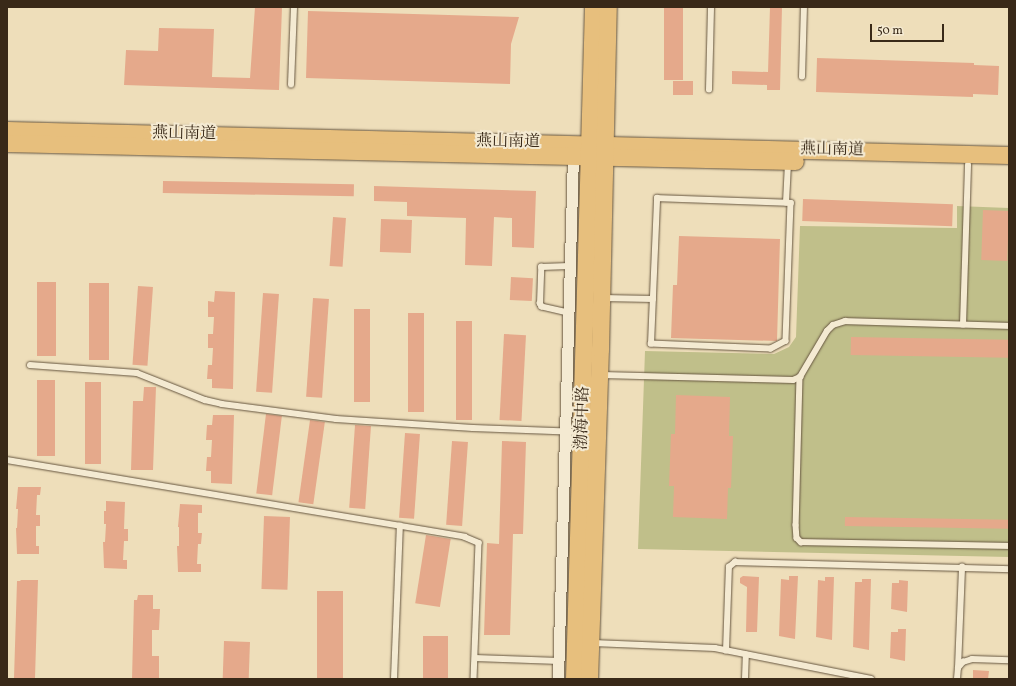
<!DOCTYPE html>
<meta charset="utf-8">
<style>
body{margin:0}
#map{position:relative;width:1016px;height:686px;overflow:hidden;background:#eedeba;font-family:Vollkorn,"Noto Serif SC",serif}
div>[style]{position:absolute}
.green>*{inset:0;background:#c0bf8a}
.building>*{inset:0;background:#e5a98b;transform-origin:0 0}
.roads{filter:drop-shadow(0 0 1px #665640) drop-shadow(0 0 1px #665640)}
.service>*{height:5.5px;margin:-2.75px;padding:0 2.75px;transform-origin:2.75px;border-radius:2.75px;background:#f4ead2}
.minor>*{height:11px;margin:-5.5px;padding:0 5.5px;transform-origin:5.5px;border-radius:5.5px;background:#f4ead2}
.primary>*{height:17px;margin:-8.5px;padding:0 8.5px;transform-origin:8.5px;border-radius:8.5px;background:#e7bf7d}
span{translate:-50% -50%;white-space:nowrap;text-align:center;line-height:1.15;-webkit-text-stroke:4px #f4ead2;paint-order:stroke}
.street-label{font-size:16px;color:#392918}
.frame{position:absolute;inset:0;border:8px solid #392918;pointer-events:none}
.scale{position:absolute;left:870px;top:24px;width:74px;height:18px;box-sizing:border-box;border:2px solid #392918;border-top:0;padding-left:5px;font-size:12px;line-height:14px;white-space:nowrap;color:#392918;-webkit-text-stroke:3px #f4ead2;paint-order:stroke}
</style>
<div id="map">
<div class="green">
<div style="clip-path:polygon(957px 206px,1009px 208px,1009px 557px,638px 549px,645px 351px,774px 354px,789px 347px,796px 337px,800px 226px,957px 228px)"></div>
</div>
<div class="building">
<div style="clip-path:polygon(255px 7px,282px 7px,279px 90px,124px 85px,126px 50px,158px 51px,159px 28px,214px 29px,212px 77px,250px 78px)"></div>
<div style="left:664px;top:7px;width:19px;height:73px"></div>
<div style="clip-path:polygon(770px 7px,782px 7px,780px 90px,767px 90px,767px 85px,732px 84px,732px 71px,768px 72px)"></div>
<div style="clip-path:polygon(308px 11px,519px 17px,511px 44px,510px 84px,306px 78px)"></div>
<div style="clip-path:polygon(817px 58px,974px 63px,974px 65px,999px 66px,998px 95px,973px 94px,973px 97px,816px 92px)"></div>
<div style="left:673px;top:81px;width:20px;height:14px"></div>
<div style="left:163px;top:181px;width:191px;height:12px;rotate:1deg"></div>
<div style="clip-path:polygon(374px 186px,536px 191px,534px 248px,512px 247px,512px 218px,494px 217px,492px 266px,465px 265px,466px 218px,407px 216px,407px 202px,374px 201px)"></div>
<div style="left:803px;top:199px;width:150px;height:22px;rotate:2deg"></div>
<div style="left:983px;top:210px;width:26px;height:50px;rotate:2deg"></div>
<div style="left:333px;top:217px;width:13px;height:49px;rotate:4deg"></div>
<div style="left:381px;top:219px;width:31px;height:33px;rotate:2deg"></div>
<div style="clip-path:polygon(679px 236px,780px 239px,777px 341px,671px 338px,673px 285px,677px 285px)"></div>
<div style="left:511px;top:277px;width:22px;height:23px;rotate:3deg"></div>
<div style="left:37px;top:282px;width:19px;height:74px"></div>
<div style="left:89px;top:283px;width:20px;height:77px"></div>
<div style="left:138px;top:286px;width:15px;height:79px;rotate:4deg"></div>
<div style="clip-path:polygon(215px 291px,235px 292px,233px 389px,212px 388px,212px 379px,207px 379px,208px 365px,212px 365px,213px 348px,208px 348px,208px 334px,213px 334px,214px 317px,208px 317px,208px 301px,214px 302px)"></div>
<div style="left:263px;top:293px;width:16px;height:99px;rotate:4deg"></div>
<div style="left:313px;top:298px;width:16px;height:99px;rotate:4deg"></div>
<div style="left:354px;top:309px;width:16px;height:93px"></div>
<div style="left:408px;top:313px;width:16px;height:99px"></div>
<div style="left:456px;top:321px;width:16px;height:99px"></div>
<div style="left:504px;top:334px;width:22px;height:86px;rotate:3deg"></div>
<div style="left:851px;top:337px;width:158px;height:18px;rotate:1deg"></div>
<div style="left:37px;top:380px;width:18px;height:76px"></div>
<div style="left:85px;top:382px;width:16px;height:82px"></div>
<div style="clip-path:polygon(144px 387px,156px 387px,153px 470px,131px 470px,133px 401px,143px 401px)"></div>
<div style="clip-path:polygon(676px 395px,730px 397px,729px 436px,733px 436px,731px 488px,728px 488px,727px 519px,673px 517px,674px 486px,669px 486px,671px 434px,675px 434px)"></div>
<div style="left:266px;top:414px;width:16px;height:80px;rotate:7deg"></div>
<div style="clip-path:polygon(213px 415px,234px 415px,232px 484px,211px 483px,211px 471px,206px 471px,207px 457px,211px 457px,212px 440px,206px 440px,207px 425px,212px 425px)"></div>
<div style="left:310px;top:420px;width:15px;height:83px;rotate:8deg"></div>
<div style="left:355px;top:425px;width:16px;height:83px;rotate:4deg"></div>
<div style="left:405px;top:433px;width:15px;height:85px;rotate:4deg"></div>
<div style="left:452px;top:441px;width:16px;height:84px;rotate:4deg"></div>
<div style="clip-path:polygon(502px 441px,526px 442px,523px 534px,513px 534px,510px 635px,484px 635px,487px 543px,499px 544px)"></div>
<div style="clip-path:polygon(18px 487px,41px 487px,40px 495px,37px 495px,36px 515px,40px 515px,40px 526px,36px 526px,36px 546px,39px 546px,39px 554px,17px 554px,16px 528px,17px 528px,18px 509px,16px 509px)"></div>
<div style="clip-path:polygon(106px 501px,125px 502px,124px 529px,128px 529px,128px 541px,124px 541px,123px 560px,127px 560px,127px 569px,104px 568px,103px 542px,105px 542px,106px 524px,104px 524px,104px 511px,106px 511px)"></div>
<div style="clip-path:polygon(180px 504px,202px 505px,202px 513px,198px 513px,198px 533px,202px 533px,201px 544px,198px 544px,197px 564px,201px 564px,201px 572px,178px 572px,177px 546px,179px 546px,179px 527px,178px 527px)"></div>
<div style="left:264px;top:516px;width:26px;height:73px;rotate:2deg"></div>
<div style="left:845px;top:517px;width:164px;height:9px;rotate:1deg"></div>
<div style="left:426px;top:535px;width:25px;height:69px;rotate:9deg"></div>
<div style="clip-path:polygon(743px 576px,759px 577px,757px 632px,746px 632px,747px 587px,740px 583px,740px 578px)"></div>
<div style="clip-path:polygon(789px 576px,798px 576px,795px 639px,779px 636px,781px 579px,789px 580px)"></div>
<div style="clip-path:polygon(825px 577px,834px 577px,832px 640px,816px 637px,818px 580px,825px 581px)"></div>
<div style="clip-path:polygon(862px 579px,871px 579px,869px 650px,853px 647px,855px 582px,862px 582px)"></div>
<div style="clip-path:polygon(20px 580px,38px 580px,35px 678px,14px 678px,17px 581px,21px 581px)"></div>
<div style="clip-path:polygon(899px 580px,908px 581px,907px 612px,891px 609px,892px 583px,899px 583px)"></div>
<div style="left:317px;top:591px;width:26px;height:88px"></div>
<div style="clip-path:polygon(138px 595px,153px 595px,153px 609px,160px 609px,159px 630px,152px 630px,152px 656px,159px 656px,159px 678px,132px 679px,134px 600px,137px 600px)"></div>
<div style="clip-path:polygon(898px 629px,906px 629px,905px 661px,890px 658px,891px 632px,898px 632px)"></div>
<div style="left:423px;top:636px;width:25px;height:43px"></div>
<div style="left:224px;top:641px;width:26px;height:38px;rotate:2deg"></div>
<div style="clip-path:polygon(973px 670px,989px 671px,988px 679px,973px 679px)"></div>
</div>
<div class="roads">
<div class="service">
<div style="left:802px;top:77px;width:70px;rotate:-88.4deg"></div>
<div style="left:291px;top:85px;width:78px;rotate:-87.8deg"></div>
<div style="left:709px;top:90px;width:83px;rotate:-88.6deg"></div>
<div style="left:657px;top:198px;width:134px;rotate:2.1deg"></div>
<div style="left:791px;top:203px;width:138px;rotate:92.1deg"></div>
<div style="left:786px;top:341px;width:17px;rotate:152deg"></div>
<div style="left:771px;top:349px;width:120px;rotate:-177.6deg"></div>
<div style="left:651px;top:344px;width:146px;rotate:-87.6deg"></div>
<div style="left:786px;top:203px;width:40px;rotate:-87.1deg"></div>
<div style="left:603px;top:298px;width:50px;rotate:1.1deg"></div>
<div style="left:568px;top:313px;width:27px;rotate:-167deg"></div>
<div style="left:542px;top:307px;width:4px;rotate:-124deg"></div>
<div style="left:540px;top:304px;width:37px;rotate:-88deg"></div>
<div style="left:541px;top:267px;width:28px;rotate:-2deg"></div>
<div style="left:963px;top:325px;width:160px;rotate:-88.2deg"></div>
<div style="left:30px;top:365px;width:107px;rotate:4.3deg"></div>
<div style="left:137px;top:373px;width:73px;rotate:21.7deg"></div>
<div style="left:205px;top:400px;width:17px;rotate:13deg"></div>
<div style="left:222px;top:404px;width:115px;rotate:7.5deg"></div>
<div style="left:336px;top:419px;width:137px;rotate:3.8deg"></div>
<div style="left:473px;top:428px;width:107px;rotate:2.1deg"></div>
<div style="left:602px;top:375px;width:191px;rotate:1.5deg"></div>
<div style="left:793px;top:380px;width:8px;rotate:-23deg"></div>
<div style="left:800px;top:377px;width:53px;rotate:-59.6deg"></div>
<div style="left:827px;top:331px;width:8px;rotate:-45deg"></div>
<div style="left:833px;top:325px;width:13px;rotate:-18deg"></div>
<div style="left:845px;top:321px;width:164px;rotate:1.7deg"></div>
<div style="left:800px;top:377px;width:148px;rotate:91.5deg"></div>
<div style="left:796px;top:525px;width:13px;rotate:86deg"></div>
<div style="left:797px;top:538px;width:6px;rotate:45deg"></div>
<div style="left:801px;top:542px;width:208px;rotate:1.1deg"></div>
<div style="left:7px;top:460px;width:464px;rotate:9.5deg"></div>
<div style="left:465px;top:537px;width:15px;rotate:23deg"></div>
<div style="left:479px;top:543px;width:136px;rotate:92.1deg"></div>
<div style="left:593px;top:643px;width:122px;rotate:2.3deg"></div>
<div style="left:715px;top:648px;width:159px;rotate:11.2deg"></div>
<div style="left:726px;top:651px;width:84px;rotate:-88deg"></div>
<div style="left:729px;top:567px;width:8px;rotate:-40deg"></div>
<div style="left:735px;top:562px;width:274px;rotate:1.5deg"></div>
<div style="left:475px;top:658px;width:84px;rotate:2deg"></div>
<div style="left:958px;top:668px;width:101px;rotate:-87.7deg"></div>
<div style="left:394px;top:679px;width:153px;rotate:-87.8deg"></div>
<div style="left:745px;top:679px;width:24px;rotate:-88deg"></div>
<div style="left:957px;top:679px;width:11px;rotate:-85deg"></div>
<div style="left:958px;top:668px;width:8px;rotate:-50deg"></div>
<div style="left:963px;top:662px;width:9px;rotate:-18deg"></div>
<div style="left:972px;top:659px;width:37px;rotate:2deg"></div>
</div>
<div class="minor">
<div style="left:558px;top:679px;width:523px;rotate:-88.36deg"></div>
</div>
<div class="primary">
<div style="left:7px;top:130px;width:1002px;rotate:1.43deg"></div>
<div style="left:7px;top:143px;width:788px;rotate:1.31deg"></div>
<div style="left:574px;top:679px;width:672px;rotate:-88.38deg"></div>
<div style="left:589px;top:679px;width:330px;rotate:-88.1deg"></div>
<div style="left:600px;top:349px;width:342px;rotate:-88.7deg"></div>
</div>
</div>
<div class="street-label">
<span style="left:184px;top:134px;rotate:1deg">燕山南道</span>
<span style="left:508px;top:142px;rotate:1deg">燕山南道</span>
<span style="left:832px;top:150px;rotate:1deg">燕山南道</span>
<span style="left:583px;top:418px;rotate:-88deg">渤海中路</span>
</div>
<div class="frame"></div>
<div class="scale">50 m</div>
</div>
